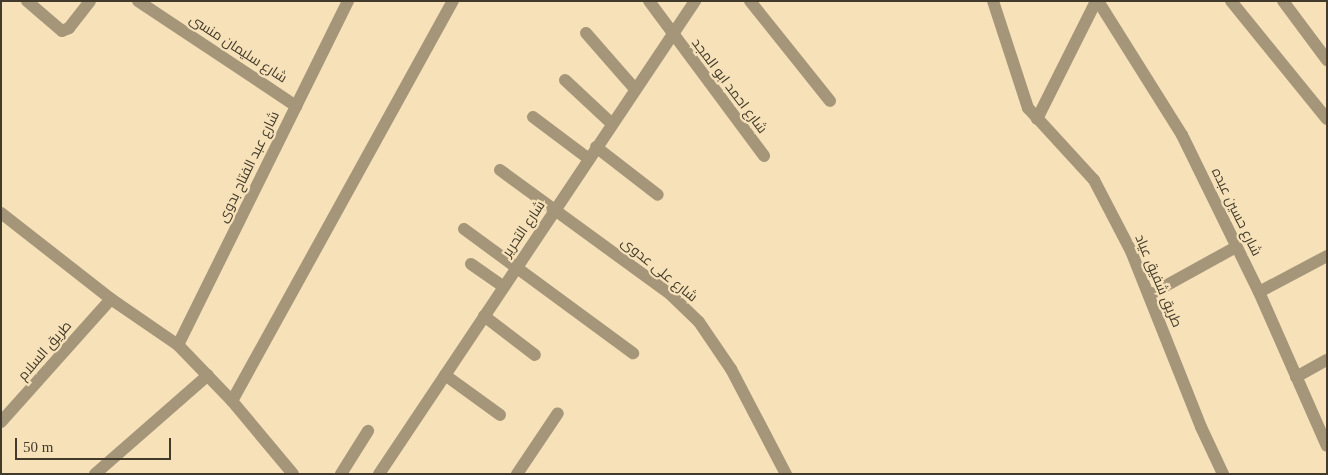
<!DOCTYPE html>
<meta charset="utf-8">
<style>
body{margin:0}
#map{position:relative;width:1328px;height:475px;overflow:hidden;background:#f6e1b9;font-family:"Times New Roman",Cairo,serif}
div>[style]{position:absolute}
.minor>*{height:12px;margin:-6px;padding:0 6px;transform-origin:6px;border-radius:6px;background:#a5967a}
span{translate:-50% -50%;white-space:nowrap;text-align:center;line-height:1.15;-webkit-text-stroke:4.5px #f6e1b9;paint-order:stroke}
.street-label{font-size:14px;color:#423a2a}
.frame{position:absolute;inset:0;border:2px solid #423a2a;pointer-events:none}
.scale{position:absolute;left:15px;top:438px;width:156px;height:22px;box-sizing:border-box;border:2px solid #423a2a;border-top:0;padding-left:6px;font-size:15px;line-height:18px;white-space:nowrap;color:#423a2a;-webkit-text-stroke:4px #f6e1b9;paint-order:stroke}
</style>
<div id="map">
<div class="minor">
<div style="left:27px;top:1px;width:46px;rotate:40.6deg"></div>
<div style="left:62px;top:31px;width:8px;rotate:-23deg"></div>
<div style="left:69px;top:28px;width:34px;rotate:-52deg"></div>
<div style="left:138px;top:1px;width:190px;rotate:33.6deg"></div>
<div style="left:649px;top:1px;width:193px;rotate:53.4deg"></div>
<div style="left:750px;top:1px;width:128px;rotate:51.3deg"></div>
<div style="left:993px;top:1px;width:113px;rotate:71.9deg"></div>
<div style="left:1028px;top:108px;width:98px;rotate:47.5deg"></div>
<div style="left:1094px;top:180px;width:80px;rotate:62.5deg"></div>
<div style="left:1131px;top:251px;width:189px;rotate:68.3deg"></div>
<div style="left:1201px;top:427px;width:52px;rotate:64.9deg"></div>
<div style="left:1098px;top:1px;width:158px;rotate:57.9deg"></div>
<div style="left:1182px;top:135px;width:175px;rotate:63.9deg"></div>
<div style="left:1259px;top:292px;width:168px;rotate:66.2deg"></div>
<div style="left:1231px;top:1px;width:152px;rotate:50.9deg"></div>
<div style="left:1283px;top:1px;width:74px;rotate:53.3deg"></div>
<div style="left:586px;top:33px;width:74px;rotate:48.8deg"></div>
<div style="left:565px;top:80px;width:64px;rotate:43.1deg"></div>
<div style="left:533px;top:117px;width:70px;rotate:36.9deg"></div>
<div style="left:1037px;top:119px;width:132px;rotate:-63.4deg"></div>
<div style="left:596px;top:147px;width:78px;rotate:37.7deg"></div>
<div style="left:500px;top:170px;width:210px;rotate:36.1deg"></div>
<div style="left:670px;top:294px;width:40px;rotate:44deg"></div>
<div style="left:699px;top:322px;width:57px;rotate:55.8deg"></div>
<div style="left:731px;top:369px;width:119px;rotate:62.4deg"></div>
<div style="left:1px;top:213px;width:140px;rotate:38deg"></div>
<div style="left:111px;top:299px;width:81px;rotate:34.5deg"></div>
<div style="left:178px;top:345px;width:78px;rotate:46deg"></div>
<div style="left:232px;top:401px;width:95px;rotate:50.1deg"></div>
<div style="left:464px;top:229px;width:210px;rotate:36.3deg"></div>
<div style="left:471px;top:264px;width:40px;rotate:34.9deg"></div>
<div style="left:1259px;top:292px;width:77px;rotate:-27.9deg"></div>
<div style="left:1149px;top:295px;width:99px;rotate:-28.9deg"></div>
<div style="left:484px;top:316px;width:64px;rotate:37.4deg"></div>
<div style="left:178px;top:345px;width:384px;rotate:-63.7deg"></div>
<div style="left:445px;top:375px;width:68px;rotate:36deg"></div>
<div style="left:1296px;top:377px;width:35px;rotate:-29deg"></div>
<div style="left:232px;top:401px;width:457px;rotate:-61.1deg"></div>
<div style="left:1px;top:422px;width:165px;rotate:-48.2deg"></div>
<div style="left:95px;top:474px;width:150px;rotate:-41.2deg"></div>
<div style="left:341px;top:474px;width:51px;rotate:-57.9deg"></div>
<div style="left:379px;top:474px;width:569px;rotate:-56.25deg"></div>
<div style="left:517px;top:474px;width:73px;rotate:-56.1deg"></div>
</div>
<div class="street-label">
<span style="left:238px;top:49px;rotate:33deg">شارع سليمان منسى</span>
<span style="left:729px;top:86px;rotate:53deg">شارع احمد ابو المجد</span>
<span style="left:249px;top:167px;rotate:-64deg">شارع عبد الفتاح بدوى</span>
<span style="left:1236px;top:212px;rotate:64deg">شارع حسين عبده</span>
<span style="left:524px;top:229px;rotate:-56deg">شارع التحرير</span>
<span style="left:659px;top:270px;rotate:39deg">شارع على عدوى</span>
<span style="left:1158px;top:281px;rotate:67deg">طريق شفيق عياد</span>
<span style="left:45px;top:351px;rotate:-49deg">طريق السلام</span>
</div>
<div class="frame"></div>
<div class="scale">50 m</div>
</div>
